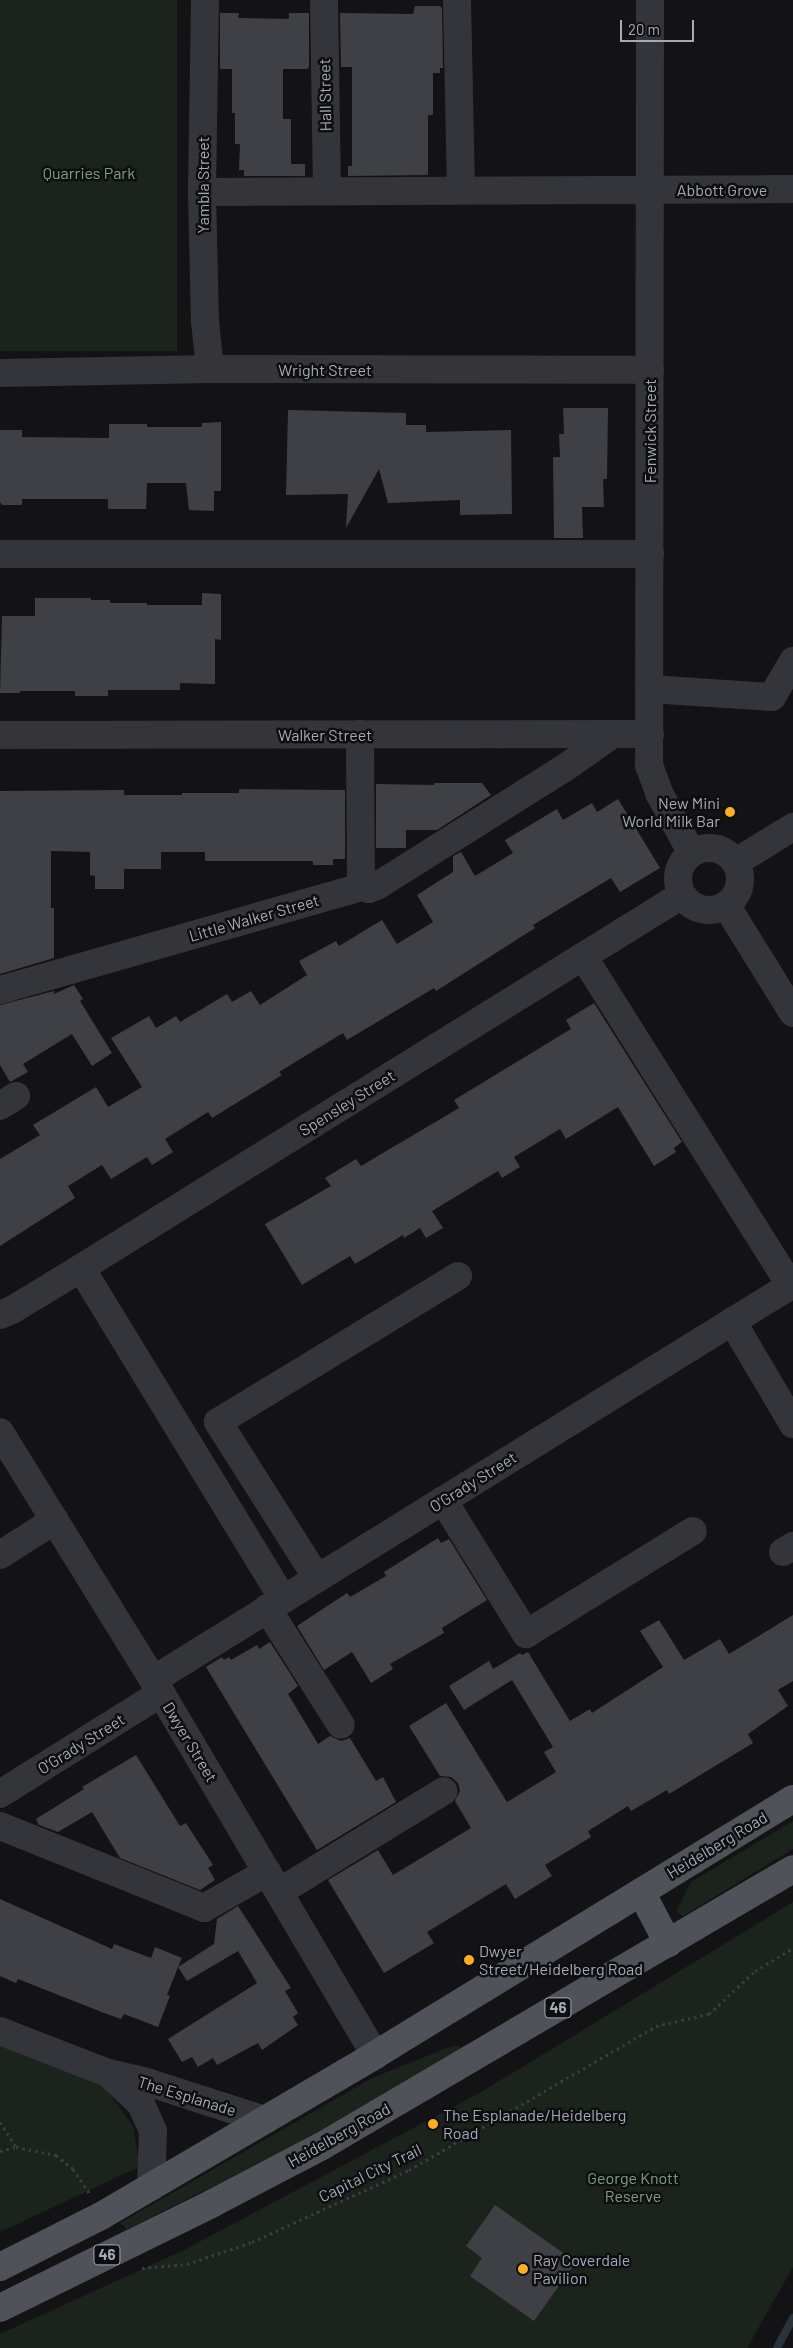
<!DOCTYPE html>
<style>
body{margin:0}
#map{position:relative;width:793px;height:2348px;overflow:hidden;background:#131315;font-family:Barlow,sans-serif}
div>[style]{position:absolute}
.green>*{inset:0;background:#1b241c;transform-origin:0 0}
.stream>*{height:8px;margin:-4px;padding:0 4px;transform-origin:4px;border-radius:4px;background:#29333a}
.building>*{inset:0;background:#3f4045}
.path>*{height:3px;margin-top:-1.5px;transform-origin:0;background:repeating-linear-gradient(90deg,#3a3c42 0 2.5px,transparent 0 6.5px)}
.minor>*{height:28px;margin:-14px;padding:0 14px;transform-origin:14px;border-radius:14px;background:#34353b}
.minor>.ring{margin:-14px;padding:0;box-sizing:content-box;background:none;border:28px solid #34353b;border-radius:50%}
.major>*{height:28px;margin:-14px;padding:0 14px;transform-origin:14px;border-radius:14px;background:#50525a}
.dots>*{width:14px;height:14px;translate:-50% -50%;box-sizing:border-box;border:2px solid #0e0e10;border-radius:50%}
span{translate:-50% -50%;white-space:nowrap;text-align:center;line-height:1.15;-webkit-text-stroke:5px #0e0e10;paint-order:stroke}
.shield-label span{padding:1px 4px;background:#0e0e10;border:1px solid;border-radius:4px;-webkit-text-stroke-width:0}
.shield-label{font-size:15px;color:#a4aab7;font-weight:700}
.street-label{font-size:16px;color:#a4aab7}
.park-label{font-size:16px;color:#79a37b}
.poi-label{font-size:16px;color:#a4aab7}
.right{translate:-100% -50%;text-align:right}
.left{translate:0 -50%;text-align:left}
.scale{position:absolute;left:620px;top:20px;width:74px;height:22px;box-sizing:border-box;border:2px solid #a4aab7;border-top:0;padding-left:6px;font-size:15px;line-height:18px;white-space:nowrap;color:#a4aab7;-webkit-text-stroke:4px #0e0e10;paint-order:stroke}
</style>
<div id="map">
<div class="green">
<div style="left:0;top:0;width:177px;height:351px"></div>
<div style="clip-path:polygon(793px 1821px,793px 1849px,683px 1916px,676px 1912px,691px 1882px)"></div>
<div style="clip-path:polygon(793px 1902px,793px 2267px,747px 2348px,0 2348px,0 2334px,182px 2251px,483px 2091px)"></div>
<div style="clip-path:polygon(0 2043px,104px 2086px,134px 2128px,139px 2167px,0 2232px)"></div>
<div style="clip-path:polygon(455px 2045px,461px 2048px,298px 2144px,127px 2229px,120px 2223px,372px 2078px)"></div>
</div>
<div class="stream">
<div style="left:777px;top:2348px;width:34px;rotate:-62deg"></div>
</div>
<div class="building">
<div style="clip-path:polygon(415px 6px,440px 6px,442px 8px,443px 68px,440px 68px,440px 73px,433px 73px,433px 115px,428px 115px,428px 175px,348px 176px,348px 166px,352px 166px,352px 67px,341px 67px,340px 13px,413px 14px)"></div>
<div style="clip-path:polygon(220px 13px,239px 13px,238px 18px,289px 19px,289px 13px,309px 13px,309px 67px,307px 69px,283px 69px,283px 119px,291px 119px,291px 164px,305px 164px,305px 176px,244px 176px,244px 170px,239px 170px,240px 144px,235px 144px,235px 113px,232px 113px,232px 69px,220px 69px)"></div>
<div style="clip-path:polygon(563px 408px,608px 408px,607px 479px,603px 479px,604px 507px,582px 507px,583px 538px,554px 538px,553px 457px,560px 457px,559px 434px,564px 434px)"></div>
<div style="clip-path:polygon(288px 410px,406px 413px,406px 425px,426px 425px,426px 432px,511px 430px,512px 514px,460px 515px,460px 500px,388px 503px,379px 469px,346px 528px,348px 494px,286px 495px)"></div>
<div style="clip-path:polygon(221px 422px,221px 491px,214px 491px,214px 511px,189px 510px,186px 483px,147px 483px,146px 509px,108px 509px,108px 499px,22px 499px,22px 505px,2px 505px,0 502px,0 430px,22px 430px,22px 437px,109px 438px,109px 424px,147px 424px,147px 427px,202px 427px,202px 423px)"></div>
<div style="clip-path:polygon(202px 593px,221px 594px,221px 640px,215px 639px,215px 684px,180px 683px,180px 690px,108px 690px,108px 696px,75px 696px,75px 691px,20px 691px,20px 693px,0 693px,2px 616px,35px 616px,35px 598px,91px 598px,91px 600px,110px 600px,110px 603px,147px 603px,147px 605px,202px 605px)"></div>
<div style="clip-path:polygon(434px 783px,482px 783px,491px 795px,437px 830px,406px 830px,406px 848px,376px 848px,376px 784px,434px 785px)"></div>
<div style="clip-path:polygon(239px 789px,345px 790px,345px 859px,333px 859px,333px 865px,313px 865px,313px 861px,205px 861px,205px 852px,161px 852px,161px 869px,124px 869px,124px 889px,95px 889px,95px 876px,90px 875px,90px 852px,51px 851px,51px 908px,54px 908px,54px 958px,0 974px,0 791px,124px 790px,124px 795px,182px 795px,182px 793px,239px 793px)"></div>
<div style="clip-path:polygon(618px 799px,660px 868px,620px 892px,611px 878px,533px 925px,535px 928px,436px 991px,434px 988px,347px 1040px,343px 1033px,279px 1072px,282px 1075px,212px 1118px,208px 1112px,165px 1139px,173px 1152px,152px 1165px,147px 1157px,111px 1179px,102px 1165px,68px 1186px,75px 1198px,0 1246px,0 1159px,40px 1135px,33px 1125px,96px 1087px,108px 1107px,142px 1087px,111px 1038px,149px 1016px,156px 1028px,176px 1016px,180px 1022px,227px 994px,232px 1002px,251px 991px,260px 1005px,307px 975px,299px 961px,336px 941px,339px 946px,382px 920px,397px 944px,433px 922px,417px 895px,453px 872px,453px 856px,461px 852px,475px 876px,513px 853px,505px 840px,557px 809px,563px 820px,592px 803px,597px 812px)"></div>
<div style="clip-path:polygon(74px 985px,83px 999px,80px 1001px,112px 1053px,92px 1066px,72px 1034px,23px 1064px,28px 1072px,10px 1082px,0 1065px,0 1005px,54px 991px,54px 994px)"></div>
<div style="clip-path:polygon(594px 1003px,682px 1142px,674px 1148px,676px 1152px,654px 1166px,618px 1107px,566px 1139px,560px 1129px,514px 1157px,520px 1167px,502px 1178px,498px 1171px,432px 1211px,443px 1228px,426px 1238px,420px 1228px,404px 1238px,403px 1235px,355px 1264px,350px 1256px,302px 1285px,265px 1224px,331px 1186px,325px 1178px,356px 1159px,361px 1166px,459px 1108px,454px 1100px,571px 1029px,566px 1020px)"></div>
<div style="clip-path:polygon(438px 1538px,441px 1543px,449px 1539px,487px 1600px,442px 1628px,444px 1633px,390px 1664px,393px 1669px,371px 1683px,352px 1652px,324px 1670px,297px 1626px,347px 1593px,350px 1597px,386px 1576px,384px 1572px)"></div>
<div style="clip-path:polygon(793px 1615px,793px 1681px,778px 1690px,788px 1706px,748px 1734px,753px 1743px,669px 1794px,667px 1790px,631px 1811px,628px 1806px,588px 1831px,591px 1837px,545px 1865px,552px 1876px,515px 1899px,506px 1884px,427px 1932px,434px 1943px,384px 1973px,328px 1880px,378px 1850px,393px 1875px,471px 1828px,455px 1801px,460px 1791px,458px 1783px,451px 1777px,440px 1776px,409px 1726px,446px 1703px,507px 1802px,556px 1772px,544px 1752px,553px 1747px,512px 1680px,464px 1710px,449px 1686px,489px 1661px,493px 1669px,520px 1653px,522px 1655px,528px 1652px,570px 1721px,590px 1709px,592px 1713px,663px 1667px,640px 1631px,659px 1620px,684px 1660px,720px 1639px,729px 1654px)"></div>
<div style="clip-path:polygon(270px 1642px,298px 1686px,288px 1694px,318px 1744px,330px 1736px,341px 1741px,350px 1738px,376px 1781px,383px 1777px,396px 1802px,317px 1850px,206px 1667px,222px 1657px,224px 1660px,229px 1657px,231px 1660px,257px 1645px,259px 1649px)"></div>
<div style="clip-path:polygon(136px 1755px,180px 1826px,186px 1823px,213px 1865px,208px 1868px,215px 1880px,200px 1890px,120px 1858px,92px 1812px,58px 1832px,39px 1825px,36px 1819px,84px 1789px,82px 1787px)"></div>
<div style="clip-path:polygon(0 1899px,112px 1949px,114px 1944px,151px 1958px,155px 1947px,182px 1958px,178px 1967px,214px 1944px,217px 1919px,238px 1906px,291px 1988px,285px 1991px,298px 2013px,293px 2017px,298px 2025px,262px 2050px,258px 2043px,217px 2065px,213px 2058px,198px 2067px,192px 2057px,182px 2062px,168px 2039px,257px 1983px,238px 1951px,187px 1981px,178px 1967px,167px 1995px,170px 1996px,158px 2027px,124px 2014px,121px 2019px,104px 2013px,18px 1979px,16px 1983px,0 1976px)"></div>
<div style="clip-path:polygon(495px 2205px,576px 2262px,534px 2321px,470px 2276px,482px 2258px,466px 2246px)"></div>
</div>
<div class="path">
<div style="left:0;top:2122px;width:30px;rotate:57deg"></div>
<div style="left:0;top:2151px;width:16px;rotate:-14deg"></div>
<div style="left:16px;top:2147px;width:41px;rotate:11.3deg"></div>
<div style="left:56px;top:2155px;width:22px;rotate:39deg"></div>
<div style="left:73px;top:2169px;width:30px;rotate:56deg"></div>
<div style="left:142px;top:2268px;width:45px;rotate:-5.1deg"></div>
<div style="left:187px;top:2264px;width:69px;rotate:-18.7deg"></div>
<div style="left:252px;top:2242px;width:173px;rotate:-24.6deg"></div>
<div style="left:409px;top:2170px;width:286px;rotate:-30.2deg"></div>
<div style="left:656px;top:2026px;width:54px;rotate:-12.8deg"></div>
<div style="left:709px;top:2014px;width:63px;rotate:-43.1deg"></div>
<div style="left:755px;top:1971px;width:44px;rotate:-31.2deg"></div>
</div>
<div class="minor">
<div style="left:205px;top:0;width:192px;rotate:90.9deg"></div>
<div style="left:202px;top:192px;width:129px;rotate:88.7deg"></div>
<div style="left:205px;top:321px;width:48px;rotate:84.1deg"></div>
<div style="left:324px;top:0;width:191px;rotate:89.1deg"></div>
<div style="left:457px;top:0;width:190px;rotate:88.8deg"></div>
<div style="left:650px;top:0;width:765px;rotate:90.07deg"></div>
<div style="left:649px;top:765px;width:30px;rotate:70deg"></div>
<div style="left:659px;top:793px;width:67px;rotate:61.5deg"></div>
<div style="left:202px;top:192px;width:591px;rotate:-0.29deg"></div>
<div style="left:0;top:373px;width:210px;rotate:-1.1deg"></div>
<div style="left:210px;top:369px;width:440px;rotate:0.1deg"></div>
<div style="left:0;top:554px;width:650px"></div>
<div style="left:650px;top:689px;width:122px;rotate:3.8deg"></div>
<div style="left:772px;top:697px;width:42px;rotate:-59.7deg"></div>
<div style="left:0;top:735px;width:650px;rotate:-0.09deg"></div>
<div class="ring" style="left:678px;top:848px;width:34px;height:34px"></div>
<div style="left:736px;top:862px;width:67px;rotate:-31.6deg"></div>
<div style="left:361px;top:887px;width:8px;rotate:14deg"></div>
<div style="left:369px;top:889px;width:9px;rotate:-21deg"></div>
<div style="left:377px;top:886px;width:223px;rotate:-32.2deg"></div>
<div style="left:566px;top:767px;width:57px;rotate:-35.1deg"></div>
<div style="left:726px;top:905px;width:127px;rotate:58.2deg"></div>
<div style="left:583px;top:956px;width:390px;rotate:57.8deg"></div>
<div style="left:0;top:990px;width:375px;rotate:-15.9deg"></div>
<div style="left:361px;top:887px;width:153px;rotate:-90.4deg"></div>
<div style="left:0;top:1106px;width:19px;rotate:-32deg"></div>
<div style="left:81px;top:1268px;width:388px;rotate:58.6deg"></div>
<div style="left:0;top:1315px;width:13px;rotate:-23deg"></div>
<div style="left:12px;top:1310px;width:81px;rotate:-31.3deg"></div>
<div style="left:81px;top:1268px;width:707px;rotate:-31.83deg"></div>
<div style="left:732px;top:1321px;width:120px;rotate:59.4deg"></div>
<div style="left:0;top:1432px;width:307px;rotate:58.3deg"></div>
<div style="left:161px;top:1693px;width:421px;rotate:59.4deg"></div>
<div style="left:443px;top:1500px;width:158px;rotate:58.2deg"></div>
<div style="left:526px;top:1634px;width:196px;rotate:-31.7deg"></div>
<div style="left:783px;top:1552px;width:12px;rotate:-31deg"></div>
<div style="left:0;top:1555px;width:65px;rotate:-32.5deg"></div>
<div style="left:317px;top:1578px;width:185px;rotate:-122.4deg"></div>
<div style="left:218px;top:1422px;width:281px;rotate:-31.3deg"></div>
<div style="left:267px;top:1608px;width:138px;rotate:57.7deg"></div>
<div style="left:153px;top:1680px;width:753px;rotate:-31.75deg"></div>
<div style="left:0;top:1794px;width:190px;rotate:-32.1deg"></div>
<div style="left:0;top:1826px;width:220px;rotate:21.9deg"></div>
<div style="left:204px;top:1908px;width:73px;rotate:-29.7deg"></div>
<div style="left:279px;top:1892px;width:193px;rotate:-31.5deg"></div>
<div style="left:0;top:2031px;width:116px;rotate:21.3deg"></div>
<div style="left:108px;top:2073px;width:40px;rotate:13deg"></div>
<div style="left:147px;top:2082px;width:124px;rotate:17.9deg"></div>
<div style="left:110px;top:2075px;width:42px;rotate:43.1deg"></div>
<div style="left:141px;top:2104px;width:30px;rotate:66deg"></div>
<div style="left:153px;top:2131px;width:56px;rotate:92deg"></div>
</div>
<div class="major">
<div style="left:641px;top:1892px;width:58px;rotate:62.1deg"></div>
<div style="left:0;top:2267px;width:113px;rotate:-26.8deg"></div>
<div style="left:101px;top:2216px;width:318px;rotate:-30.4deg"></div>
<div style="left:375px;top:2055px;width:490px;rotate:-31.5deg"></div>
<div style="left:0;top:2308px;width:237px;rotate:-26.2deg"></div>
<div style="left:213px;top:2203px;width:123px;rotate:-27.6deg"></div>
<div style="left:322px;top:2146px;width:546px;rotate:-30.46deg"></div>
</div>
<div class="dots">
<div style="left:730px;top:812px;background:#ffad22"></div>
<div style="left:469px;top:1960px;background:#ffad22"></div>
<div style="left:433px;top:2124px;background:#ffad22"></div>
<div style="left:523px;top:2269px;background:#ffad22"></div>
</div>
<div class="shield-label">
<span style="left:558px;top:2008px">46</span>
<span style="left:107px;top:2255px">46</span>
</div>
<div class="street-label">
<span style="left:325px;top:95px;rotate:-91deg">Hall Street</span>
<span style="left:203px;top:185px;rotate:-90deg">Yambla Street</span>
<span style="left:722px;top:190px">Abbott Grove</span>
<span style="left:325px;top:370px">Wright Street</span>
<span style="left:650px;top:431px;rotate:-90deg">Fenwick Street</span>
<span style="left:325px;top:735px">Walker Street</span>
<span style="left:254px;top:918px;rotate:-16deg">Little Walker Street</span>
<span style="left:347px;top:1103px;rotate:-32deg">Spensley Street</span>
<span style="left:473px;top:1482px;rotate:-32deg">O'Grady Street</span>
<span style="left:190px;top:1742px;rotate:59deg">Dwyer Street</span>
<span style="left:81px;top:1744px;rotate:-32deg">O'Grady Street</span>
<span style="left:717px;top:1845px;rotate:-31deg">Heidelberg Road</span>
<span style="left:187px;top:2096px;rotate:17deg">The Esplanade</span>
<span style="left:339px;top:2135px;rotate:-29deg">Heidelberg Road</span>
<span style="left:370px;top:2173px;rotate:-26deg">Capital City Trail</span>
</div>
<div class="park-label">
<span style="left:89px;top:173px">Quarries Park</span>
<span style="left:633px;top:2187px">George Knott<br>Reserve</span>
</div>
<div class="poi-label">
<span class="right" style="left:720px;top:812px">New Mini<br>World Milk Bar</span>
<span class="left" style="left:479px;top:1960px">Dwyer<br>Street/Heidelberg Road</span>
<span class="left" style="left:443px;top:2124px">The Esplanade/Heidelberg<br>Road</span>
<span class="left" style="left:533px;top:2269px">Ray Coverdale<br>Pavilion</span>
</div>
<div class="scale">20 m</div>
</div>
